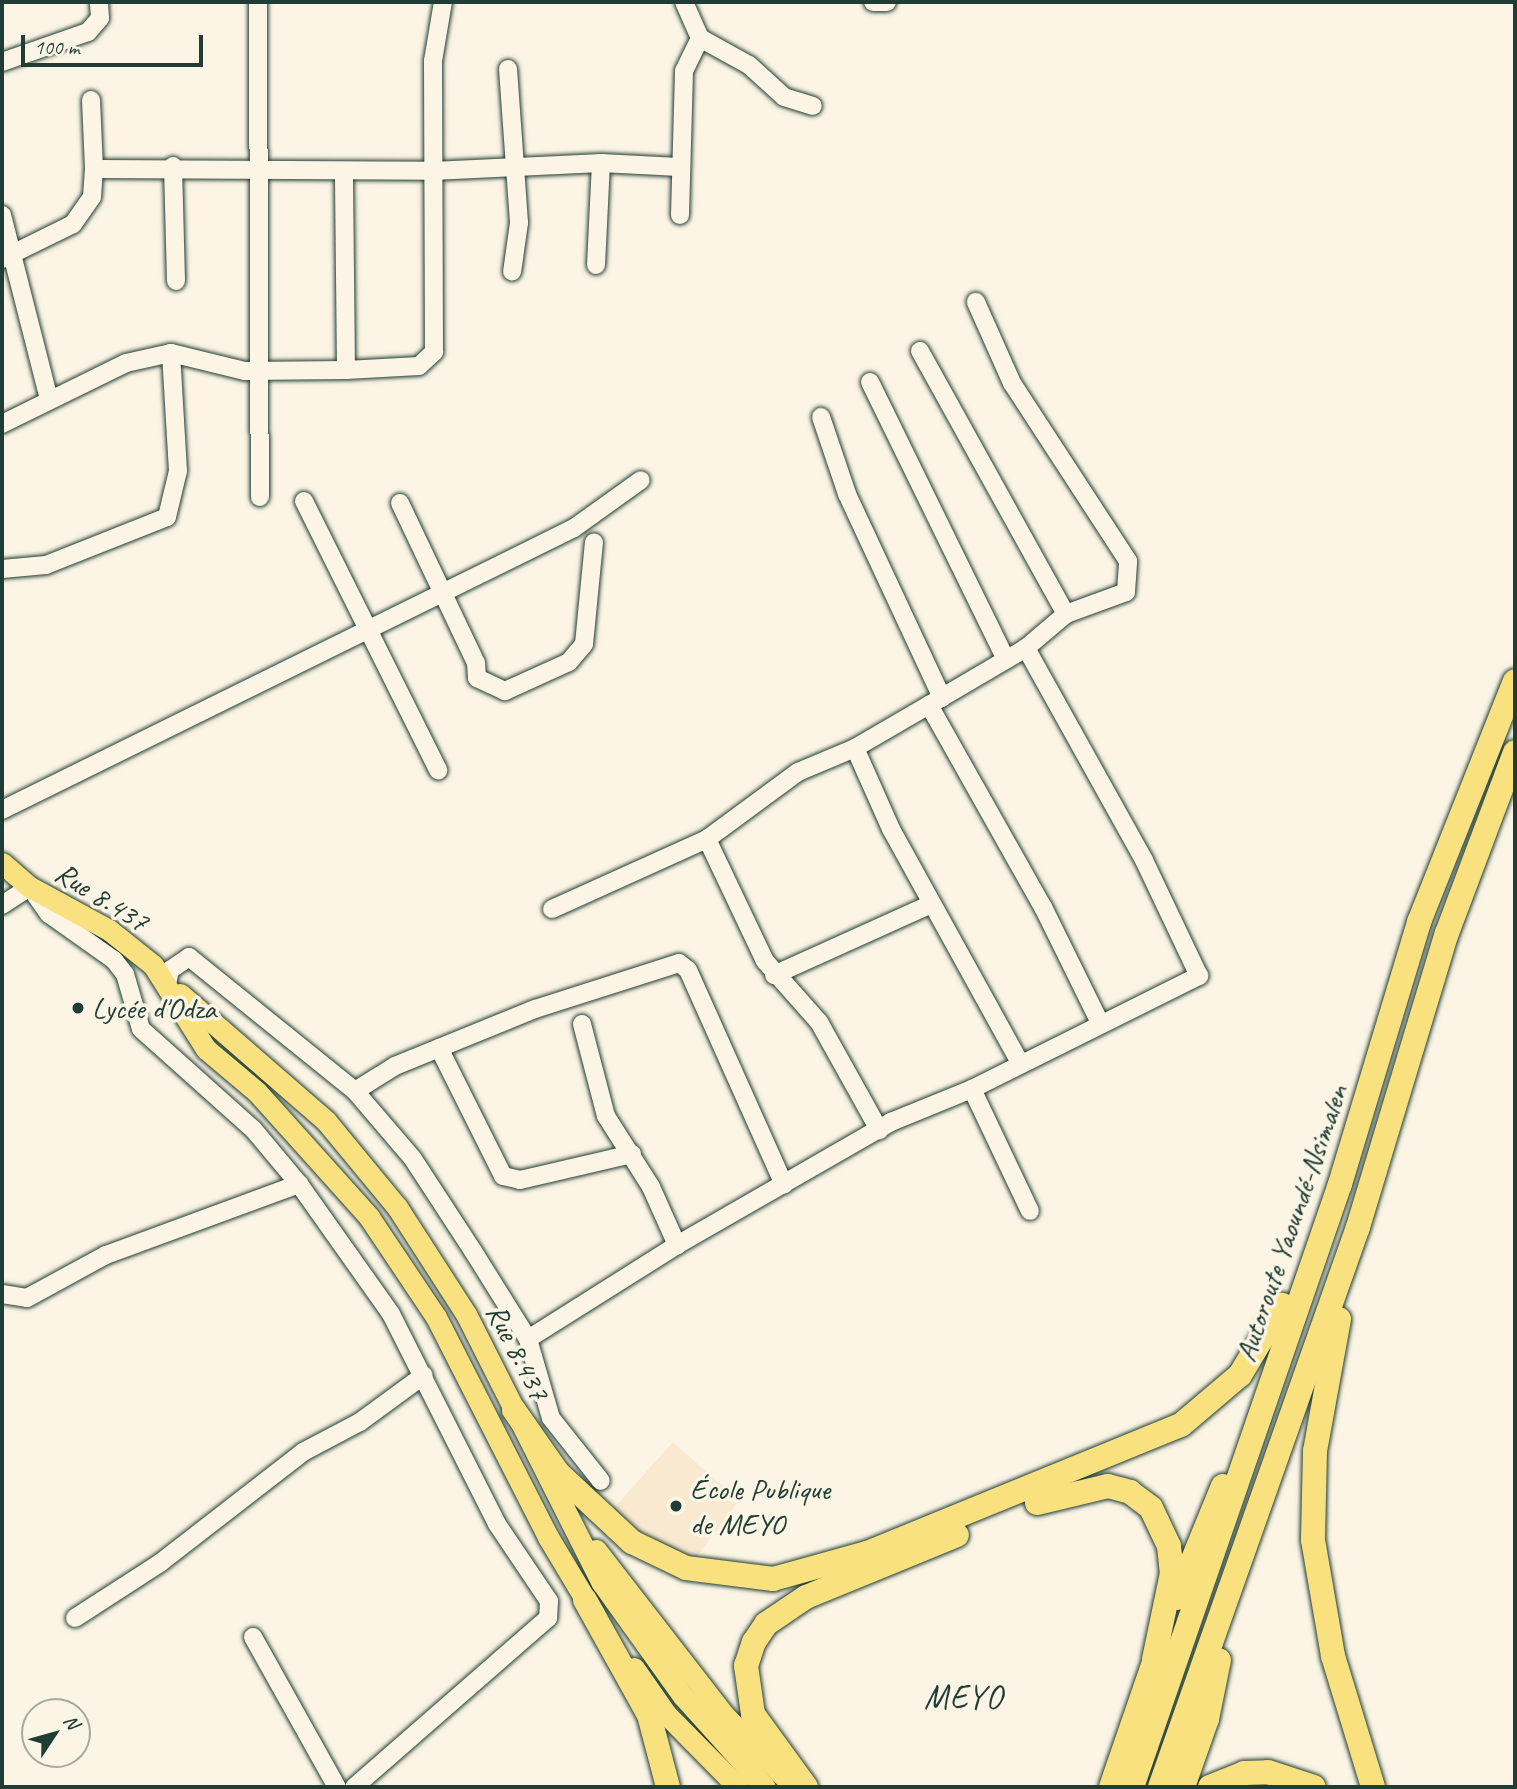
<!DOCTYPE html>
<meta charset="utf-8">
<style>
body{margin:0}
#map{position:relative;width:1517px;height:1789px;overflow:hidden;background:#fcf5e5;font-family:Caveat,sans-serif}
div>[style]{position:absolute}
.built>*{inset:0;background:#f8e9d0}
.roads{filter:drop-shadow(0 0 2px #1f3d34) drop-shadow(0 0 2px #1f3d34)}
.minor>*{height:18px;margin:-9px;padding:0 9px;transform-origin:9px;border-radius:9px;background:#fcf5e5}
.major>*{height:21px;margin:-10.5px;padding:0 10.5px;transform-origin:10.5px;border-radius:10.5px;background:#fae180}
.highway>*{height:24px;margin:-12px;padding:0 12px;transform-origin:12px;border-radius:12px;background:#fae180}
.dots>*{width:19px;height:19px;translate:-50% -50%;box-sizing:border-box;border:4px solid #fcf5e5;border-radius:50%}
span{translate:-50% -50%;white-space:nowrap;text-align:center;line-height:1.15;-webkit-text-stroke:7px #fcf5e5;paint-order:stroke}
.street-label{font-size:30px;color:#1f3d34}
.poi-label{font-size:30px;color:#1f3d34}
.left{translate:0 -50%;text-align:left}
.quarter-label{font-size:33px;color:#1f3d34;letter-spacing:2px}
.frame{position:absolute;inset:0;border:4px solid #1f3d34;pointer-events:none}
.north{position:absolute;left:21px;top:1698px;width:70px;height:70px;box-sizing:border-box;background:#fcf5e5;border:2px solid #a4ab9e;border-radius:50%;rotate:54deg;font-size:19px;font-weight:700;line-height:28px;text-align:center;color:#1f3d34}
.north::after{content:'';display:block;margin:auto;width:24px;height:32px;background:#1f3d34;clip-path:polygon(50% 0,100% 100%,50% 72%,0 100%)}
.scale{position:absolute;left:21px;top:35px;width:182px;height:32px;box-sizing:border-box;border:4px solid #1f3d34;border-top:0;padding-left:9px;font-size:21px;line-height:24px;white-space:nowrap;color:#1f3d34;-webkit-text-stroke:5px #fcf5e5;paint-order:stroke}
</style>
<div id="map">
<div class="built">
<div style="clip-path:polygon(673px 1442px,739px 1501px,689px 1567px,611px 1511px)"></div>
</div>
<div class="roads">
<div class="minor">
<div style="left:258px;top:2px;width:495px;rotate:89.8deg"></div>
<div style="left:873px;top:2px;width:14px"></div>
<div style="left:700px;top:38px;width:56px;rotate:28.9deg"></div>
<div style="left:749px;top:65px;width:47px;rotate:42.4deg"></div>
<div style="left:784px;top:97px;width:30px;rotate:17deg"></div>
<div style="left:2px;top:62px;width:91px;rotate:-19.2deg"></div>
<div style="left:88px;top:32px;width:18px;rotate:-49deg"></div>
<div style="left:100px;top:18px;width:16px;rotate:-94deg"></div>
<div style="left:508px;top:69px;width:154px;rotate:85.9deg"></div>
<div style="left:519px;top:223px;width:49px;rotate:98.1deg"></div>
<div style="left:91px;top:100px;width:69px;rotate:87.5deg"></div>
<div style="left:173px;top:166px;width:115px;rotate:88.5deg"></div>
<div style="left:2px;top:215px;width:191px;rotate:75.7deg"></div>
<div style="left:680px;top:215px;width:144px;rotate:-88.4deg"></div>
<div style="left:684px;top:71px;width:37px;rotate:-64deg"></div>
<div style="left:700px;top:38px;width:39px;rotate:-114deg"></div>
<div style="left:2px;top:259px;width:79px;rotate:-26.2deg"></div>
<div style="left:73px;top:224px;width:33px;rotate:-55deg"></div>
<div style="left:92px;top:197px;width:28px;rotate:-86deg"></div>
<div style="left:94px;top:169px;width:338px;rotate:0.3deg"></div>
<div style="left:432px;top:171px;width:169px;rotate:-2.7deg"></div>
<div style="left:601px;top:163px;width:78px;rotate:2.9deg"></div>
<div style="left:596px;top:265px;width:102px;rotate:-87.2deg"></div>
<div style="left:920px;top:351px;width:301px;rotate:61deg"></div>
<div style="left:346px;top:370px;width:73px;rotate:-3.1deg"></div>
<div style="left:419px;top:366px;width:21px;rotate:-43deg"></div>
<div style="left:434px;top:352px;width:291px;rotate:-90.2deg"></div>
<div style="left:433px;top:61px;width:60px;rotate:-80.4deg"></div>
<div style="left:870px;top:382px;width:309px;rotate:63.9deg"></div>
<div style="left:821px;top:417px;width:81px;rotate:71.3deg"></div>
<div style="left:847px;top:494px;width:225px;rotate:65deg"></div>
<div style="left:2px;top:424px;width:138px;rotate:-26.2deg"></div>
<div style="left:126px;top:363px;width:46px;rotate:-12.5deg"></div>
<div style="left:171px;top:353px;width:76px;rotate:13.7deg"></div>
<div style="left:245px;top:371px;width:101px;rotate:-0.6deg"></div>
<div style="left:346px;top:370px;width:199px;rotate:-90.6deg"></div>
<div style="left:304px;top:501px;width:301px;rotate:63.5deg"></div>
<div style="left:400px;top:503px;width:177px;rotate:64.6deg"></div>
<div style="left:476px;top:663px;width:15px;rotate:86deg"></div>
<div style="left:477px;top:678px;width:31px;rotate:25deg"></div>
<div style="left:505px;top:691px;width:70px;rotate:-24.4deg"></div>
<div style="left:569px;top:662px;width:23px;rotate:-50deg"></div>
<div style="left:584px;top:644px;width:102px;rotate:-84.4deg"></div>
<div style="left:2px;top:569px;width:44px;rotate:-5.2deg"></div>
<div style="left:46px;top:565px;width:130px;rotate:-21.6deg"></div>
<div style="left:167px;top:517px;width:47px;rotate:-76.6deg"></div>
<div style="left:178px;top:471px;width:118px;rotate:-93.4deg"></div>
<div style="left:929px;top:705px;width:232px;rotate:60.6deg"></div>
<div style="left:1043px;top:907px;width:129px;rotate:63.8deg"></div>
<div style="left:855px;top:748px;width:89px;rotate:66deg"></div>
<div style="left:891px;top:829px;width:267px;rotate:61.1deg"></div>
<div style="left:2px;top:810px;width:638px;rotate:-26.24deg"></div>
<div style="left:574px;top:528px;width:82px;rotate:-35.6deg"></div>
<div style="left:707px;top:839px;width:135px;rotate:64.6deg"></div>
<div style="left:765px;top:961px;width:81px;rotate:48.5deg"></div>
<div style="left:819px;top:1022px;width:124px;rotate:60.9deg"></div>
<div style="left:2px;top:905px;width:33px;rotate:-33deg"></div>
<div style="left:30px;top:887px;width:33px;rotate:55deg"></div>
<div style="left:49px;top:914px;width:80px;rotate:35.3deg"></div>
<div style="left:114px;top:960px;width:18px;rotate:52deg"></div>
<div style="left:125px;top:974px;width:57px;rotate:73.8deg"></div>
<div style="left:141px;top:1029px;width:150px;rotate:41.8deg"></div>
<div style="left:253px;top:1129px;width:72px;rotate:50.1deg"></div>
<div style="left:299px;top:1184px;width:159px;rotate:54.7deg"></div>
<div style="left:391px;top:1314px;width:235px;rotate:63.2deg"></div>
<div style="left:497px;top:1524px;width:93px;rotate:56deg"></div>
<div style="left:549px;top:1601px;width:17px;rotate:93deg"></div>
<div style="left:548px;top:1618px;width:257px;rotate:138.9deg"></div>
<div style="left:552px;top:909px;width:170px;rotate:-24.3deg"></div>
<div style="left:707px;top:839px;width:113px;rotate:-36.4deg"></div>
<div style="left:798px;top:772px;width:62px;rotate:-22.8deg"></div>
<div style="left:855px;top:748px;width:86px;rotate:-30.2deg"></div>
<div style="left:929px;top:705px;width:113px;rotate:-30.4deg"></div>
<div style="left:1026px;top:648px;width:52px;rotate:-40.4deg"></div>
<div style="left:1066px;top:614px;width:64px;rotate:-20.1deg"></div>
<div style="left:1126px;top:592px;width:31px;rotate:-86deg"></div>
<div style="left:1128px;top:561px;width:212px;rotate:-123.1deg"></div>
<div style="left:1012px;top:383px;width:89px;rotate:-114deg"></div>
<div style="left:774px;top:975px;width:172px;rotate:-24.3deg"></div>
<div style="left:167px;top:984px;width:14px;rotate:-78deg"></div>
<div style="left:170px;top:970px;width:23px;rotate:-34deg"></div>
<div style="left:189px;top:957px;width:213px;rotate:38.9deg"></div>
<div style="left:355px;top:1091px;width:89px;rotate:49.5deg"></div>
<div style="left:413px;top:1159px;width:110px;rotate:56.9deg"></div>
<div style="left:473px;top:1251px;width:104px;rotate:58deg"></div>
<div style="left:528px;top:1339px;width:82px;rotate:73.8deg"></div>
<div style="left:551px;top:1418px;width:80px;rotate:51.6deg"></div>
<div style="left:582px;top:1024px;width:95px;rotate:75.4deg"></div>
<div style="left:606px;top:1116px;width:84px;rotate:57.6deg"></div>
<div style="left:651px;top:1187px;width:64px;rotate:65.9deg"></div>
<div style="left:439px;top:1048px;width:143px;rotate:63.4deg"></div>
<div style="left:503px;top:1176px;width:17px;rotate:13deg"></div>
<div style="left:520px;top:1180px;width:115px;rotate:-13.1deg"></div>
<div style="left:972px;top:1089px;width:135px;rotate:64.6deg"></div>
<div style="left:355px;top:1091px;width:47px;rotate:-32deg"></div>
<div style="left:395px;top:1066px;width:151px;rotate:-22.2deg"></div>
<div style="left:535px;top:1009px;width:151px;rotate:-17.7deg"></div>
<div style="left:679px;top:963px;width:11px;rotate:38deg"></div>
<div style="left:688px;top:970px;width:235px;rotate:65.9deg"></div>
<div style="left:2px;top:1294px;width:25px;rotate:9deg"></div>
<div style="left:27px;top:1298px;width:90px;rotate:-28.6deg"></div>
<div style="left:106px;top:1255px;width:206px;rotate:-20.2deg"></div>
<div style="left:528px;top:1339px;width:176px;rotate:-32.2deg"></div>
<div style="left:677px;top:1245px;width:247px;rotate:-29.9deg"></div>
<div style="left:891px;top:1122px;width:87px;rotate:-22.2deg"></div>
<div style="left:972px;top:1089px;width:254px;rotate:-26.5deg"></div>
<div style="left:1199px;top:976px;width:128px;rotate:-115.4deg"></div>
<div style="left:1144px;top:860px;width:243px;rotate:-119.1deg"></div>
<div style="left:75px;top:1618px;width:101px;rotate:-32.9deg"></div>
<div style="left:160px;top:1563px;width:181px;rotate:-37.8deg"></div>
<div style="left:303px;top:1452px;width:64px;rotate:-27.8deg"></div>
<div style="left:360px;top:1422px;width:79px;rotate:-36.3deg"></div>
<div style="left:253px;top:1637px;width:172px;rotate:60.8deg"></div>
</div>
<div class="major">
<div style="left:2px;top:863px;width:37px;rotate:41deg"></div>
<div style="left:30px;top:887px;width:90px;rotate:28.6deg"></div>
<div style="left:109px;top:930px;width:56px;rotate:38.5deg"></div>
<div style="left:153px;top:965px;width:99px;rotate:57.8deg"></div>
<div style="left:206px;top:1049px;width:67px;rotate:40.1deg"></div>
<div style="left:257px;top:1092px;width:168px;rotate:48.1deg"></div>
<div style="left:369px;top:1217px;width:120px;rotate:56.2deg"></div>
<div style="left:436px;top:1317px;width:247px;rotate:63deg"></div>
<div style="left:548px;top:1537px;width:90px;rotate:59.1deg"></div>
<div style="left:180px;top:994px;width:194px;rotate:41deg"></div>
<div style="left:326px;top:1121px;width:112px;rotate:50.5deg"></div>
<div style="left:397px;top:1207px;width:127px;rotate:57.2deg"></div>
<div style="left:466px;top:1314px;width:301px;rotate:63.2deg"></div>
<div style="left:602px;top:1583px;width:139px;rotate:54.4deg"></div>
<div style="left:683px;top:1696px;width:122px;rotate:48deg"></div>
<div style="left:596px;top:1550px;width:209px;rotate:52.2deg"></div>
<div style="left:724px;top:1715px;width:100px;rotate:45.8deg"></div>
<div style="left:634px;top:1668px;width:56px;rotate:55.2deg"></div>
<div style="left:666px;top:1714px;width:103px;rotate:45.4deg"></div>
</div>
<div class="highway">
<div style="left:1339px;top:1319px;width:134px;rotate:100.3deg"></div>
<div style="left:1315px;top:1451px;width:89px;rotate:91.3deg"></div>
<div style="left:1313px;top:1540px;width:118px;rotate:80.2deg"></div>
<div style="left:1333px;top:1656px;width:137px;rotate:73deg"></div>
<div style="left:514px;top:1410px;width:77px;rotate:55.1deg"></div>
<div style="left:558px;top:1473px;width:101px;rotate:43deg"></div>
<div style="left:632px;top:1542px;width:60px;rotate:25.7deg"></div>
<div style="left:686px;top:1568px;width:88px;rotate:7.2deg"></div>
<div style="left:773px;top:1579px;width:98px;rotate:-15.5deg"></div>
<div style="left:867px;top:1553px;width:339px;rotate:-22.2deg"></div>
<div style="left:1181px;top:1425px;width:77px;rotate:-40.3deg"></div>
<div style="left:1240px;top:1375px;width:82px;rotate:-59deg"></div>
<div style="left:1037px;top:1503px;width:73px;rotate:-13.5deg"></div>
<div style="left:1108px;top:1486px;width:23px;rotate:15deg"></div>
<div style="left:1130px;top:1492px;width:26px;rotate:37deg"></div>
<div style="left:1151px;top:1508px;width:42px;rotate:64.7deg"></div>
<div style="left:1169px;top:1546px;width:27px;rotate:84deg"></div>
<div style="left:1172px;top:1573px;width:88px;rotate:101.8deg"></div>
<div style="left:1177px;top:1598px;width:121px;rotate:-67.7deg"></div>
<div style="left:585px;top:1600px;width:132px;rotate:60.9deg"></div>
<div style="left:649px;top:1715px;width:74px;rotate:75.2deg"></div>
<div style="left:806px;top:1787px;width:90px;rotate:-126deg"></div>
<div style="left:753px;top:1714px;width:49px;rotate:-98.3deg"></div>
<div style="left:746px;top:1666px;width:25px;rotate:-72deg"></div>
<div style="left:754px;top:1642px;width:22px;rotate:-56deg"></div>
<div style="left:766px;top:1624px;width:48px;rotate:-34deg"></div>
<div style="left:806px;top:1597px;width:163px;rotate:-22.3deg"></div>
<div style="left:1111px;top:1787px;width:150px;rotate:-71deg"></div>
<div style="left:1132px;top:1787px;width:638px;rotate:-70.97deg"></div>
<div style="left:1340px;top:1184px;width:274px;rotate:-73.2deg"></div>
<div style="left:1419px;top:922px;width:259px;rotate:-68.3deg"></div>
<div style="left:1160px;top:1787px;width:594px;rotate:-70.53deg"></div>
<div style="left:1358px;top:1227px;width:307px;rotate:-73.2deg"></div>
<div style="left:1447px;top:933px;width:193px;rotate:-69.4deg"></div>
<div style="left:1183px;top:1787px;width:72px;rotate:-70.6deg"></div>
<div style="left:1207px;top:1719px;width:60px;rotate:-78.5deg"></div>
<div style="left:1210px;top:1787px;width:37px;rotate:-22deg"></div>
<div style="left:1244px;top:1773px;width:24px;rotate:-2deg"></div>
<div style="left:1268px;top:1772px;width:48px;rotate:18.1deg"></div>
</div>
</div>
<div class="dots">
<div style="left:78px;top:1008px;background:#1f3d34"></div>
<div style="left:676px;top:1506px;background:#1f3d34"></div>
</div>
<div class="street-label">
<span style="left:102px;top:897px;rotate:32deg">Rue 8.437</span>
<span style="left:1291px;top:1223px;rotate:-71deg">Autoroute Yaoundé-Nsimalen</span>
<span style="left:518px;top:1352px;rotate:63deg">Rue 8.437</span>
</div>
<div class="poi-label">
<span class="left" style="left:92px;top:1008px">Lycée d'Odza</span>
<span class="left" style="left:690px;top:1506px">École Publique<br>de MEYO</span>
</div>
<div class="quarter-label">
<span style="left:964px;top:1698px">MEYO</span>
</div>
<div class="frame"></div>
<div class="north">N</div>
<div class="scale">100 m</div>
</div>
